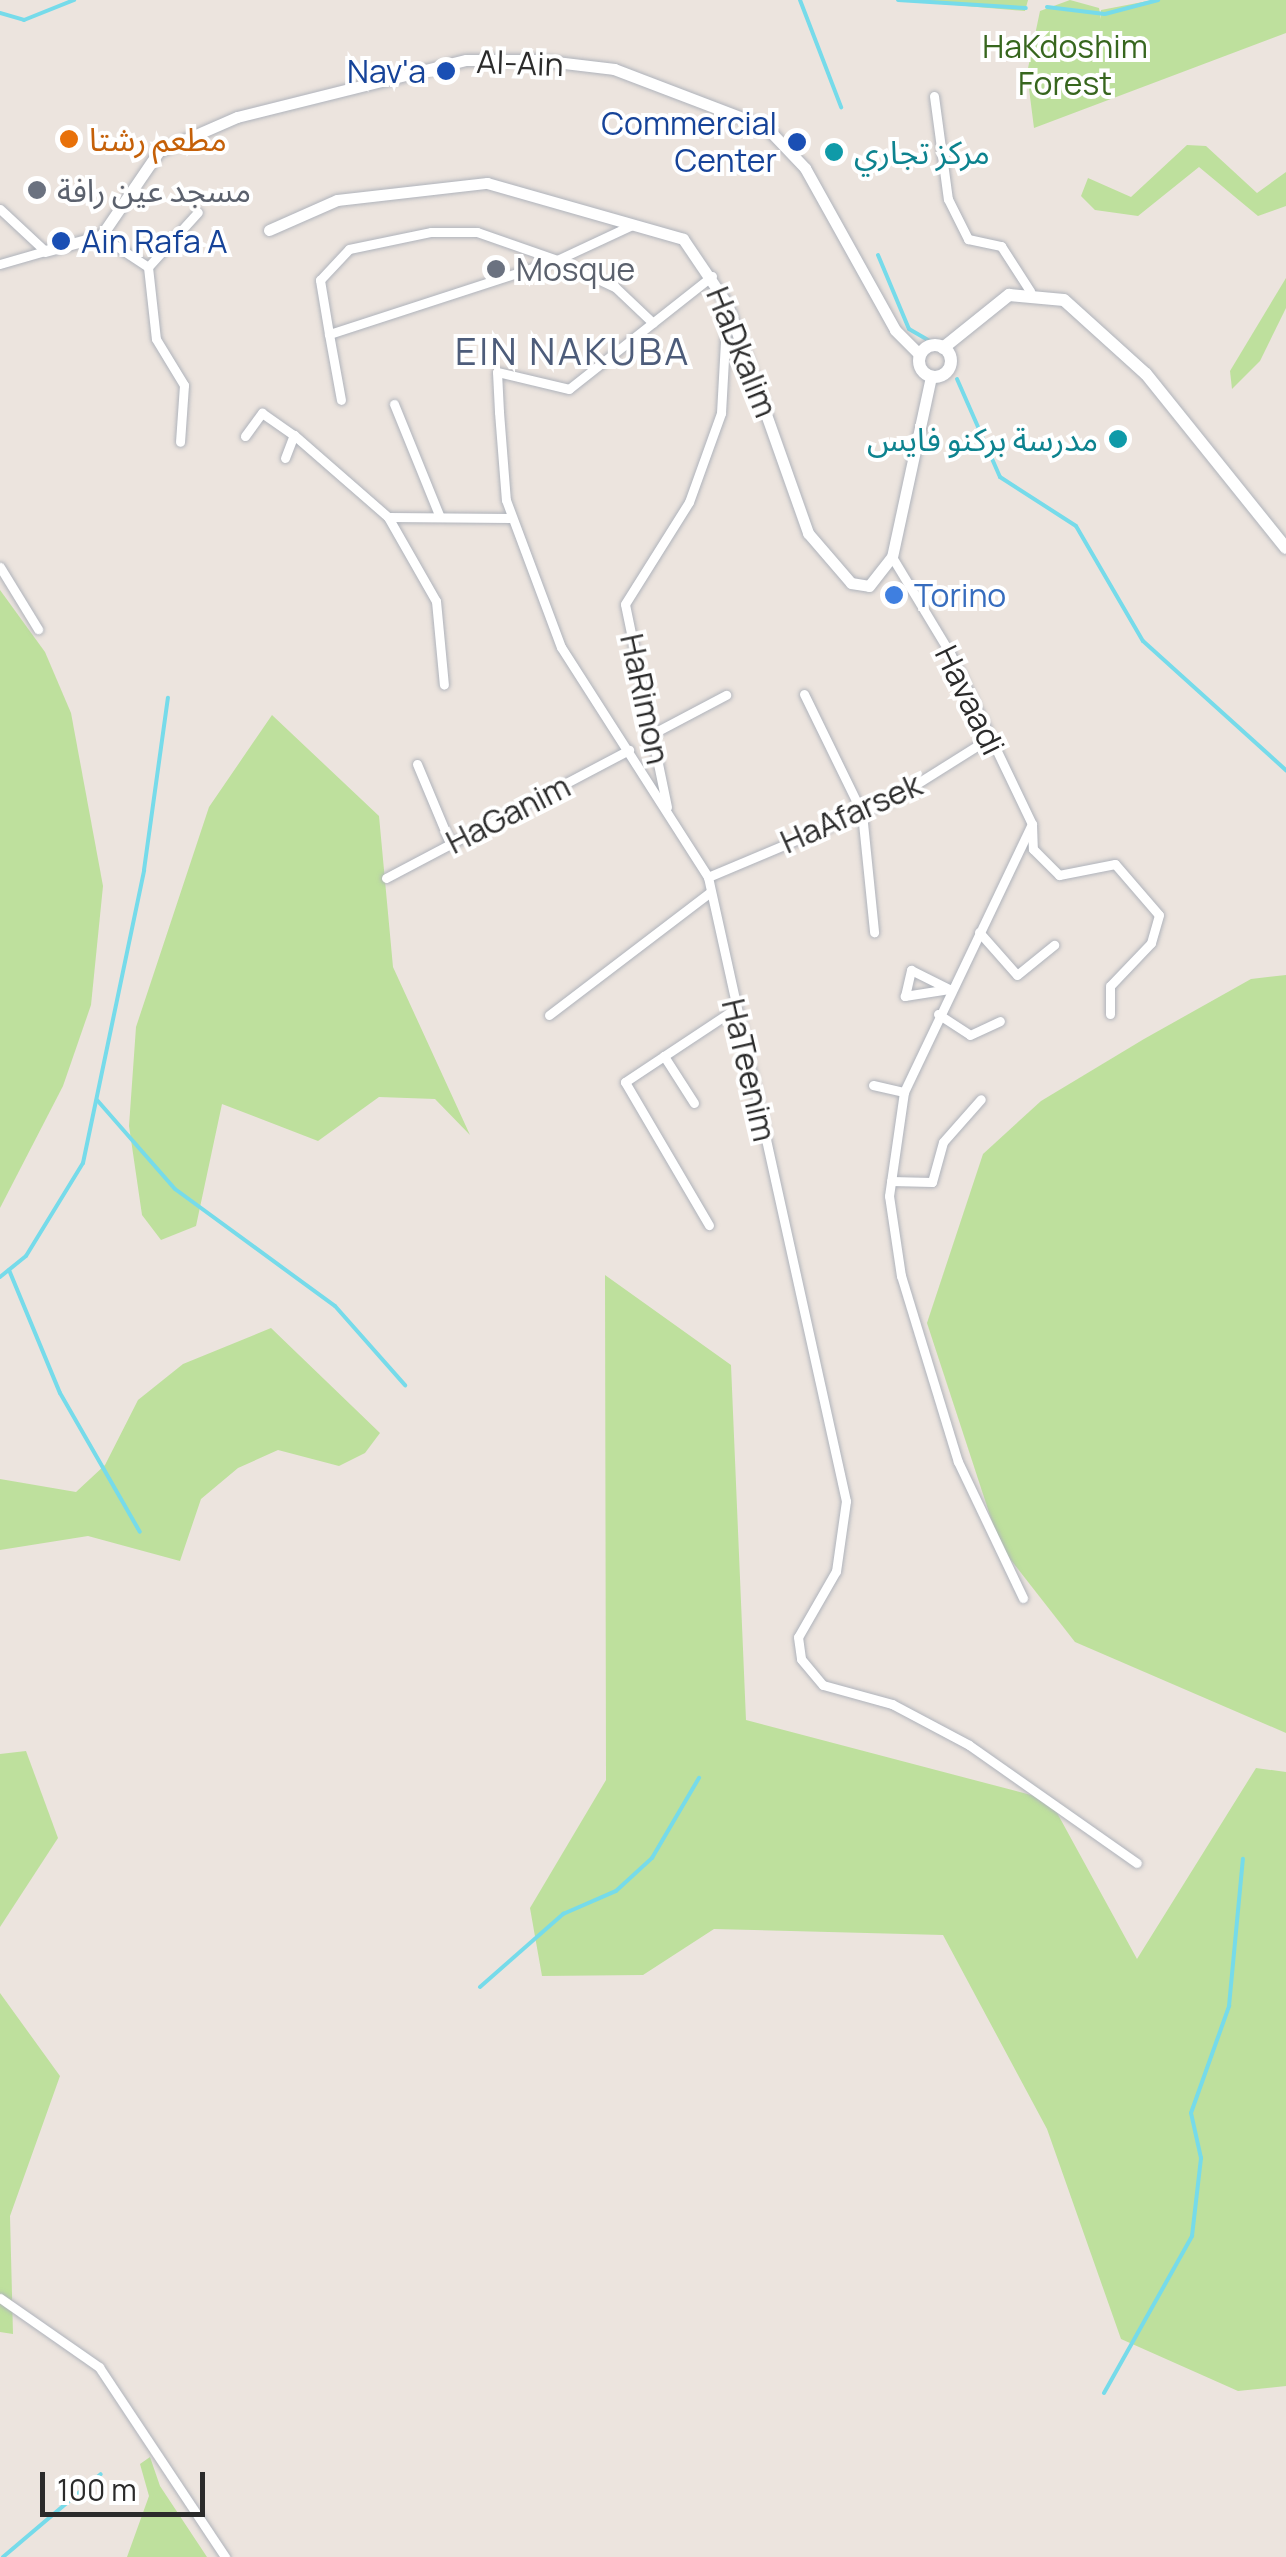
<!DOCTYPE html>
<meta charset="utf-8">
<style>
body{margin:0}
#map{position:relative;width:1286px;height:2557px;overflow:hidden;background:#ece4de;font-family:Manrope,"Noto Sans Arabic",sans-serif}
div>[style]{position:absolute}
.green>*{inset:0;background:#bee09d}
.stream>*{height:4px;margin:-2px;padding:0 2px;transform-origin:2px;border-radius:2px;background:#76dbea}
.roads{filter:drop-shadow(0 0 2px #afb3bb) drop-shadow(0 0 2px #afb3bb)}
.minor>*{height:9px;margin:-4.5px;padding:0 4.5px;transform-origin:4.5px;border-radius:4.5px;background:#fff}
.tertiary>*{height:11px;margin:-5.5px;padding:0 5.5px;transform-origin:5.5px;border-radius:5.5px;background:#fff}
.secondary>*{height:12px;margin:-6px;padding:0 6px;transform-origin:6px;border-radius:6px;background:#fff}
.secondary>.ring{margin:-6px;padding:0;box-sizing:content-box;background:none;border:12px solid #fff;border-radius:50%}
.dots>*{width:28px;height:28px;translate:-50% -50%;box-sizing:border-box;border:5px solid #fff;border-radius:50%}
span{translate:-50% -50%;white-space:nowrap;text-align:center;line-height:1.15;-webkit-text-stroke:8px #fff;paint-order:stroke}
.park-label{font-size:32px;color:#37661e}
.street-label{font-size:32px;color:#2b2b2b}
.transit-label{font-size:32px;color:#164399}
.right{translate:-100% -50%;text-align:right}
.left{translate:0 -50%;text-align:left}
.food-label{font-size:32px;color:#c56008}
.culture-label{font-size:32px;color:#0d838f}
.worship-label{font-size:32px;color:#5b616d}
.shop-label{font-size:32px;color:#366cbe}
.quarter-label{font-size:38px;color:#4d5c7a;letter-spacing:2.5px}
.scale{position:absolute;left:40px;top:2472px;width:165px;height:45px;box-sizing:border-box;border:5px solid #2b2b2b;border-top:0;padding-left:12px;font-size:30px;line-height:35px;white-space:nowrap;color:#2b2b2b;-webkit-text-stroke:8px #fff;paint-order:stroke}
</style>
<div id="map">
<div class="green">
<div style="clip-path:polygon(896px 0,1028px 0,1025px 11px)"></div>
<div style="clip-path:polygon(1070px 0,1099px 8px,1101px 19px,1101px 10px,1153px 0,1286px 0,1286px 33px,1034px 128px,1027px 73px,1040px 11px)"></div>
<div style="clip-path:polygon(1187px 145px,1206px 146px,1257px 193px,1286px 172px,1286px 206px,1258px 216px,1199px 167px,1138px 216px,1095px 210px,1081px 196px,1088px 178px,1131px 197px)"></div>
<div style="clip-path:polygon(1286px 278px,1286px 308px,1260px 361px,1232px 389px,1230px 371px)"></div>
<div style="clip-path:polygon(0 590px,45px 652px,71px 713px,103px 886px,91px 1005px,63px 1086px,0 1208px)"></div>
<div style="clip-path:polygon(272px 715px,379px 816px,393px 967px,470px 1135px,435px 1099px,379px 1097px,318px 1141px,222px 1104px,196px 1226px,161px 1240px,142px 1215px,129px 1126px,136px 1027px,209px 807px)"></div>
<div style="clip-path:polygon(1286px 975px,1286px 1733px,1075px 1642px,1000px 1546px,927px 1323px,983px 1154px,1041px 1101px,1144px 1039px,1251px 979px)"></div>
<div style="clip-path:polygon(605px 1275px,731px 1365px,746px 1720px,1050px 1800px,1137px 1959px,1256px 1768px,1286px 1772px,1286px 2386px,1238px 2391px,1121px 2339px,1047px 2129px,943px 1935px,714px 1929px,643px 1975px,542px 1976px,530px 1908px,606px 1780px)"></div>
<div style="clip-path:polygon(271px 1328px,380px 1433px,365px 1453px,339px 1466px,278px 1450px,238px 1468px,201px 1499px,180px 1561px,88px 1536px,0 1550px,0 1479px,76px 1492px,105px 1465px,138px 1400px,183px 1364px)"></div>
<div style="clip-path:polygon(26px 1751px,58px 1838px,0 1927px,0 1754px)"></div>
<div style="clip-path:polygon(0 1993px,60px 2076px,10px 2216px,13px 2334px,0 2332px)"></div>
<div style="clip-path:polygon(150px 2457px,160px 2486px,207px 2557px,127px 2557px,149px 2496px,140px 2464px)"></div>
</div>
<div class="stream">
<div style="left:800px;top:0;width:115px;rotate:69deg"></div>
<div style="left:898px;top:0;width:128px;rotate:3.6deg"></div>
<div style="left:1047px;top:7px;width:58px;rotate:6.9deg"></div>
<div style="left:1105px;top:14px;width:55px;rotate:-14.8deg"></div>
<div style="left:0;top:13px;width:25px;rotate:16deg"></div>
<div style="left:24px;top:20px;width:54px;rotate:-21.8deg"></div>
<div style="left:878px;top:255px;width:80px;rotate:67.3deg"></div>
<div style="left:909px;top:329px;width:28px;rotate:30deg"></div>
<div style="left:957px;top:379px;width:107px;rotate:66.3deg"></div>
<div style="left:1000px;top:477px;width:90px;rotate:32.8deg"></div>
<div style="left:1076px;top:526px;width:133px;rotate:59.8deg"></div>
<div style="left:1143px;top:641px;width:193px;rotate:42.1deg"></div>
<div style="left:97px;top:1100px;width:118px;rotate:48.8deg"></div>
<div style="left:175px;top:1189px;width:198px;rotate:36.2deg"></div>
<div style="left:335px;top:1306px;width:106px;rotate:48.5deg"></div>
<div style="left:9px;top:1270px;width:133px;rotate:67.5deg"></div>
<div style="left:60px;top:1393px;width:160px;rotate:60.1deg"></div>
<div style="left:0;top:1277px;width:33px;rotate:-39deg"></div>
<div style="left:26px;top:1256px;width:109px;rotate:-58.5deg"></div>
<div style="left:83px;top:1163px;width:299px;rotate:-78.2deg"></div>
<div style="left:144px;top:870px;width:174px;rotate:-82.1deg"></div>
<div style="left:480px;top:1987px;width:111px;rotate:-41.3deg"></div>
<div style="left:563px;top:1914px;width:58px;rotate:-23.5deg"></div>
<div style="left:616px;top:1891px;width:49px;rotate:-42.5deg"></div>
<div style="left:652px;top:1858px;width:93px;rotate:-59.6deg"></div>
<div style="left:1104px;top:2393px;width:180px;rotate:-60.7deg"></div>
<div style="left:1192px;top:2236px;width:79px;rotate:-83.4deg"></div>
<div style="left:1201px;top:2158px;width:46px;rotate:-102.5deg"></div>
<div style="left:1191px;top:2113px;width:114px;rotate:-70.4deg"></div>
<div style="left:1229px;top:2006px;width:148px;rotate:-84.6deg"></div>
<div style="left:3px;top:2557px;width:128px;rotate:-40.3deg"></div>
</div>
<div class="roads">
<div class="minor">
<div style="left:934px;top:96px;width:104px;rotate:82.3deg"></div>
<div style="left:948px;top:199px;width:45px;rotate:63.4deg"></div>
<div style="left:968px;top:239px;width:34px;rotate:12deg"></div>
<div style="left:1001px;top:246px;width:54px;rotate:57.2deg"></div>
<div style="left:0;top:209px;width:62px;rotate:43deg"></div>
<div style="left:45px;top:251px;width:47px;rotate:163.9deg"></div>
<div style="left:632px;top:225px;width:83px;rotate:155deg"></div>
<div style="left:557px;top:260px;width:240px;rotate:162deg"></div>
<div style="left:329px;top:334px;width:55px;rotate:-99.5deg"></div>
<div style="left:320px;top:280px;width:42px;rotate:-46.9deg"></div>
<div style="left:349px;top:249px;width:84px;rotate:-11.7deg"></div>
<div style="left:431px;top:232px;width:46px"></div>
<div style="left:477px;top:232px;width:85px;rotate:19.3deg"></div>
<div style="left:557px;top:260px;width:64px;rotate:25deg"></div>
<div style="left:615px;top:287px;width:52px;rotate:43.5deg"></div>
<div style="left:101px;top:236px;width:56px;rotate:33.4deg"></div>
<div style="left:148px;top:267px;width:72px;rotate:83.7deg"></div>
<div style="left:156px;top:339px;width:54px;rotate:58.7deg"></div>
<div style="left:184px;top:385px;width:57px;rotate:94deg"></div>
<div style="left:148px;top:267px;width:74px;rotate:-47.7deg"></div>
<div style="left:712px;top:276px;width:182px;rotate:141.7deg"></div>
<div style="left:569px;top:389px;width:74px;rotate:-166.7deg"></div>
<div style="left:497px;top:372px;width:40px;rotate:87.1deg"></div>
<div style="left:499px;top:412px;width:88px;rotate:85.5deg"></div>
<div style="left:506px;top:500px;width:157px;rotate:69.5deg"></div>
<div style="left:561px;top:647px;width:273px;rotate:57.4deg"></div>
<div style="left:708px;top:877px;width:639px;rotate:77.53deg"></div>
<div style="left:846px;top:1501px;width:71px;rotate:98.1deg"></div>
<div style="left:836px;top:1571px;width:76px;rotate:119.9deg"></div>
<div style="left:798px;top:1637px;width:22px;rotate:82deg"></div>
<div style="left:801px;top:1659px;width:34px;rotate:50deg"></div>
<div style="left:823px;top:1685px;width:72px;rotate:15.4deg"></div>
<div style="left:892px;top:1704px;width:87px;rotate:28deg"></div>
<div style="left:969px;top:1745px;width:205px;rotate:35.1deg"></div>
<div style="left:329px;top:334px;width:67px;rotate:79.7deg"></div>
<div style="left:394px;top:404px;width:120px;rotate:67.9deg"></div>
<div style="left:245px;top:436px;width:29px;rotate:-54deg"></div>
<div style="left:262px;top:413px;width:39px;rotate:35deg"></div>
<div style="left:285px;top:458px;width:25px;rotate:-69deg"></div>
<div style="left:294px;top:435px;width:125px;rotate:41.1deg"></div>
<div style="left:388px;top:517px;width:123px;rotate:0.5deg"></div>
<div style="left:388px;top:517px;width:97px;rotate:60.3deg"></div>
<div style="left:436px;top:601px;width:84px;rotate:84.6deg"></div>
<div style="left:892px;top:557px;width:112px;rotate:58.9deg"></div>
<div style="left:950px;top:653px;width:190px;rotate:64.4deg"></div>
<div style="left:1032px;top:824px;width:25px;rotate:88deg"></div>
<div style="left:1033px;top:849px;width:37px;rotate:45deg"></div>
<div style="left:1059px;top:875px;width:57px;rotate:-11.1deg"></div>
<div style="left:1115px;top:864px;width:67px;rotate:49.2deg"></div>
<div style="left:1159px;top:915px;width:29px;rotate:106deg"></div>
<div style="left:1151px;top:943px;width:59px;rotate:133.6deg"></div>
<div style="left:1110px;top:986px;width:28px;rotate:90deg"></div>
<div style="left:0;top:567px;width:73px;rotate:58.5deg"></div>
<div style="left:804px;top:694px;width:132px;rotate:64deg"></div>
<div style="left:862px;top:813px;width:120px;rotate:84.2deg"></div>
<div style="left:652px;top:734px;width:84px;rotate:-27.8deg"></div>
<div style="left:417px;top:764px;width:86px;rotate:67.3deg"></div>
<div style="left:667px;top:807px;width:207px;rotate:-101.7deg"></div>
<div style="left:625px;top:604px;width:120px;rotate:-57.9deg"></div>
<div style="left:689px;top:502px;width:95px;rotate:-70.2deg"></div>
<div style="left:721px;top:413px;width:106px;rotate:-86.8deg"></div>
<div style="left:708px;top:877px;width:199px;rotate:-22.8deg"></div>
<div style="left:891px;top:800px;width:115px;rotate:-32.2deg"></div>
<div style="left:386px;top:878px;width:275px;rotate:-27.8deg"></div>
<div style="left:979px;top:932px;width:57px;rotate:48.5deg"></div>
<div style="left:1017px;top:975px;width:48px;rotate:-39deg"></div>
<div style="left:911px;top:970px;width:42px;rotate:26.6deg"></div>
<div style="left:949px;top:989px;width:45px;rotate:171deg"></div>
<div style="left:905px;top:996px;width:27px;rotate:-77deg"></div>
<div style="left:938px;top:1014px;width:38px;rotate:33deg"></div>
<div style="left:970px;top:1035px;width:33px;rotate:-25deg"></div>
<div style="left:549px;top:1015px;width:201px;rotate:-37.3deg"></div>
<div style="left:664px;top:1056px;width:47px;rotate:146.3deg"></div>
<div style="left:625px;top:1082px;width:166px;rotate:59.6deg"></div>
<div style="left:873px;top:1085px;width:32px;rotate:13deg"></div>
<div style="left:694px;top:1103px;width:56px;rotate:-122.6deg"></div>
<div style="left:664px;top:1056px;width:85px;rotate:-33.5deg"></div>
<div style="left:891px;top:1181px;width:41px;rotate:1.4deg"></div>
<div style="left:932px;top:1182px;width:41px;rotate:-74.6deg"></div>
<div style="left:943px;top:1142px;width:57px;rotate:-48.5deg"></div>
<div style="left:1023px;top:1598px;width:151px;rotate:-115.5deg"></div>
<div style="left:958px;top:1462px;width:195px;rotate:-107deg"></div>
<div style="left:901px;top:1276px;width:81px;rotate:-98.5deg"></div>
<div style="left:889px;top:1196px;width:105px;rotate:-81.8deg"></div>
<div style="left:904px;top:1092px;width:297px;rotate:-64.5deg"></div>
<div style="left:0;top:2298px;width:121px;rotate:34.9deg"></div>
<div style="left:99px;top:2367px;width:228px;rotate:56.4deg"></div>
</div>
<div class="tertiary">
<div style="left:269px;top:230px;width:74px;rotate:-23.8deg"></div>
<div style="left:337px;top:200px;width:151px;rotate:-6.5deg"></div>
<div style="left:487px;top:183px;width:204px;rotate:15.9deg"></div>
<div style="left:683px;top:239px;width:78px;rotate:55.9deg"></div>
<div style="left:727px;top:304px;width:243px;rotate:70.5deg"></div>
<div style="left:808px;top:533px;width:66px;rotate:49.3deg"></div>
<div style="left:851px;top:583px;width:18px;rotate:9deg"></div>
<div style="left:869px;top:586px;width:37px;rotate:-52deg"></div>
<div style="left:892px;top:557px;width:184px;rotate:-77.8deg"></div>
<div style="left:45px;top:251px;width:58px;rotate:-15deg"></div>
<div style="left:101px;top:236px;width:103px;rotate:-55.7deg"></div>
<div style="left:159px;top:151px;width:85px;rotate:-23.6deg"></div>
<div style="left:237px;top:117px;width:236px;rotate:-14deg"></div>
<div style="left:466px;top:60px;width:73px"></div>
<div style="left:539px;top:60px;width:76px;rotate:6.8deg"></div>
<div style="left:614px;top:69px;width:163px;rotate:20.9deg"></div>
<div style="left:766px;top:127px;width:57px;rotate:46.4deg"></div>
<div style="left:805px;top:168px;width:185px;rotate:60.9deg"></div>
<div style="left:895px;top:330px;width:35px;rotate:45deg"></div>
</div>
<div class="secondary">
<div class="ring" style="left:919px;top:345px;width:20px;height:20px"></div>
<div style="left:943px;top:348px;width:85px;rotate:-38.8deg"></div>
<div style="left:1009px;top:295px;width:55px;rotate:5.2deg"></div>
<div style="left:1064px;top:300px;width:110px;rotate:42.1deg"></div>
<div style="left:1146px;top:374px;width:223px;rotate:51.2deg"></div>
</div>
</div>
<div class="dots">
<div style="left:446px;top:71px;background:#1a4fb4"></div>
<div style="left:69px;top:139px;background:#e8710a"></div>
<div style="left:797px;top:142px;background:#1a4fb4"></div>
<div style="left:834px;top:152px;background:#0f9aa8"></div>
<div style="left:37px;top:190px;background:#6b7280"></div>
<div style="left:61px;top:241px;background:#1a4fb4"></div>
<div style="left:496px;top:269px;background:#6b7280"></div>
<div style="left:1118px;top:439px;background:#0f9aa8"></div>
<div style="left:894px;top:595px;background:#3f7fe0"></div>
</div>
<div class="park-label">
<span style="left:1065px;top:65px">HaKdoshim<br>Forest</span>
</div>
<div class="street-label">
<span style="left:520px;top:63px;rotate:2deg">Al-Ain</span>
<span style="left:742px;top:352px;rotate:68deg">HaDkalim</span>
<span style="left:645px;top:699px;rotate:78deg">HaRimon</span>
<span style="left:970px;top:700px;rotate:64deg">Havaadi</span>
<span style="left:851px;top:813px;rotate:-24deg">HaAfarsek</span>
<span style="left:508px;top:814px;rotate:-27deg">HaGanim</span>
<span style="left:749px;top:1070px;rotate:77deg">HaTeenim</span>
</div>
<div class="transit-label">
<span class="right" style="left:426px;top:71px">Nav'a</span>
<span class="right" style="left:777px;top:142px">Commercial<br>Center</span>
<span class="left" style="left:81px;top:241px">Ain Rafa A</span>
</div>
<div class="food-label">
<span class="left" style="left:89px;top:139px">مطعم رشتا</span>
</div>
<div class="culture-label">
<span class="left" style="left:854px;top:152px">مركز تجاري</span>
<span class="right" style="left:1098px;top:439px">مدرسة بركنو فايس</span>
</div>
<div class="worship-label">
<span class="left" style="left:57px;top:190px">مسجد عين رافة</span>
<span class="left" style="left:516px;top:269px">Mosque</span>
</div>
<div class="shop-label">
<span class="left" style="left:914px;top:595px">Torino</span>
</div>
<div class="quarter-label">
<span style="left:573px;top:351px">EIN NAKUBA</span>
</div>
<div class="scale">100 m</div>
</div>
